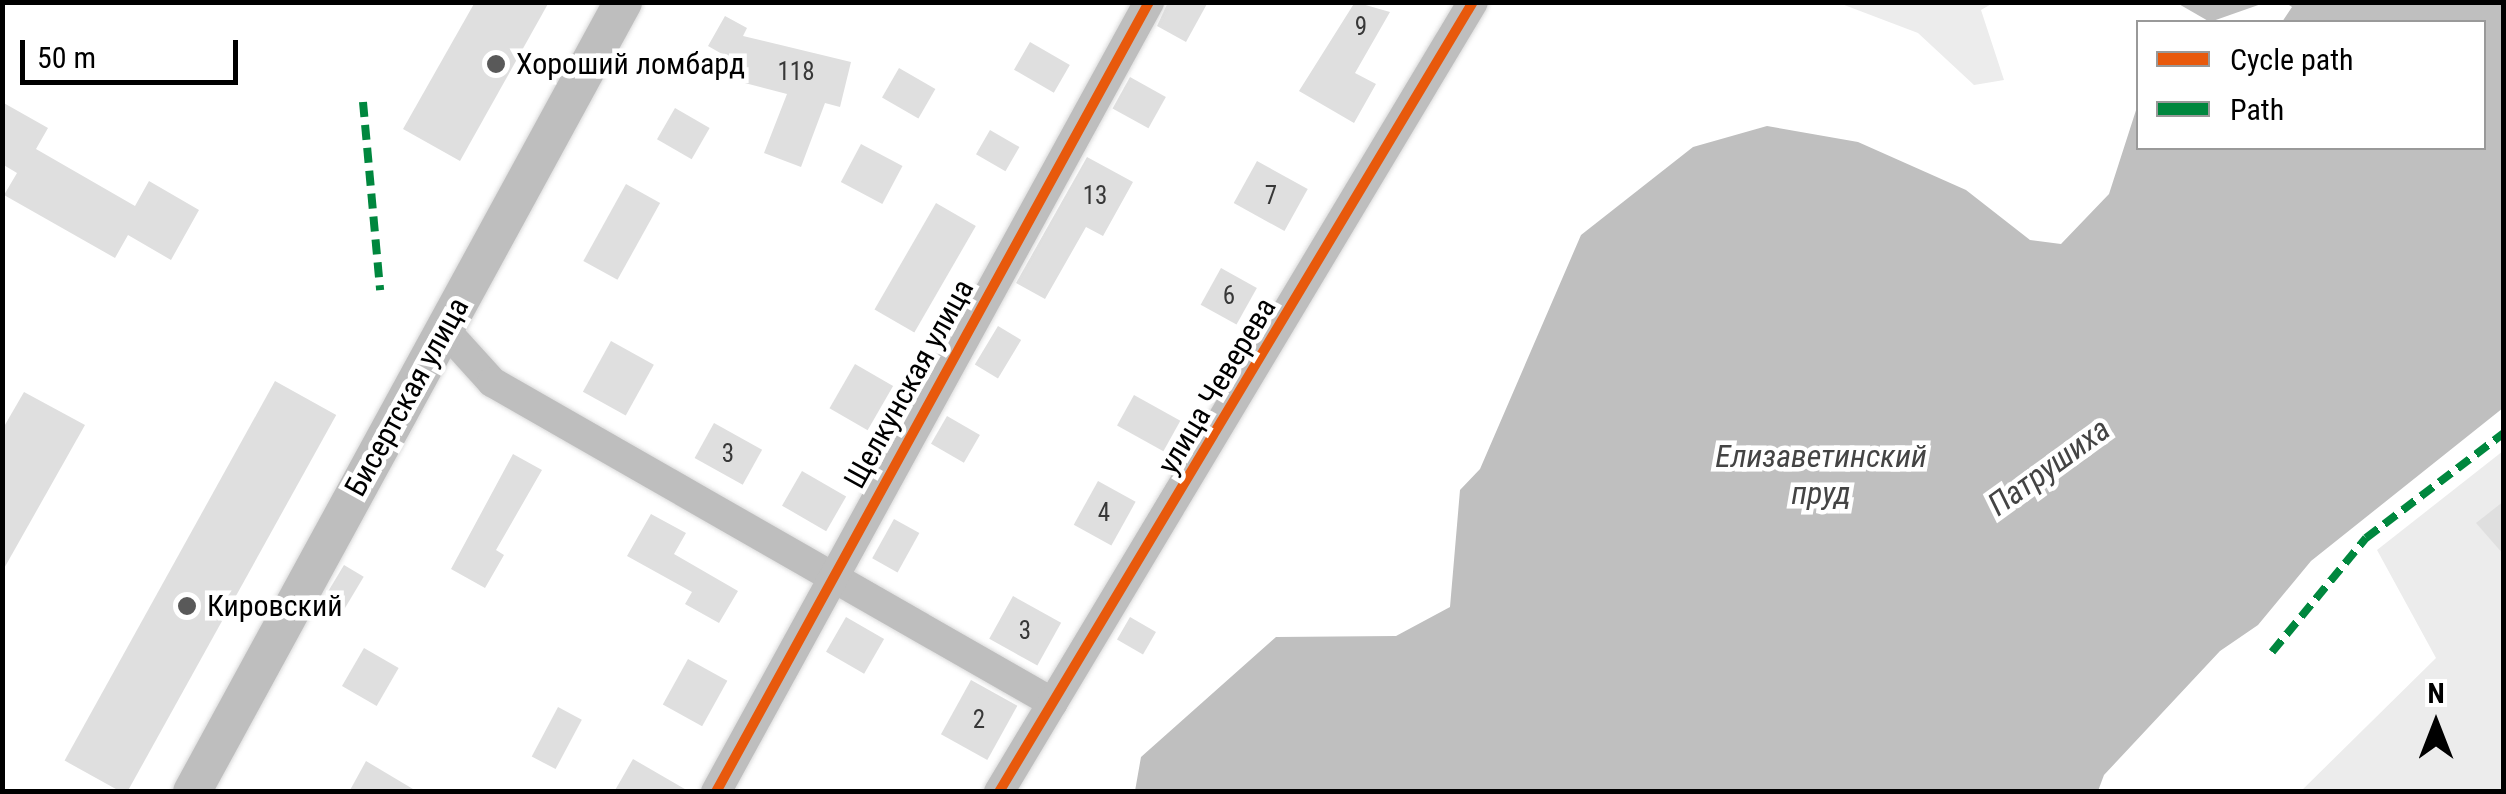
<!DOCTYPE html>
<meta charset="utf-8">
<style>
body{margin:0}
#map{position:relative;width:2506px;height:794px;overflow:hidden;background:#fff;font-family:"Roboto Condensed",sans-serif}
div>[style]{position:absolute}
.green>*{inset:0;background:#ececec}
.water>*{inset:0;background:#bfbfbf}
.building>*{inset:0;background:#dfdfdf;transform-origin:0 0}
.roads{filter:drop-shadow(0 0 2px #dbdbdb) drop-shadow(0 0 2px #dbdbdb)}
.minor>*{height:30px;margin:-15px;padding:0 15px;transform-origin:15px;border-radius:15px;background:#bebebe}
.major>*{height:38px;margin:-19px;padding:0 19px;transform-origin:19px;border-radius:19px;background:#bebebe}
.quiet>*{height:8px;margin-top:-4px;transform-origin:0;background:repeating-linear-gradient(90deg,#00873e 0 15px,transparent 0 23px)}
.cycleway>*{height:10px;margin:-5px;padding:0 5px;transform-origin:5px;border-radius:5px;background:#e8590c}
.dots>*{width:28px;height:28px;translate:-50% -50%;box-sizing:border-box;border:5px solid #fff;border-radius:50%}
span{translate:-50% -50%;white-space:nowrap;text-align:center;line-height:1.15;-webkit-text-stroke:9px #fff;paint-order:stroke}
.number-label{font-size:25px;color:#383838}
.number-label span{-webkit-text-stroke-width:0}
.poi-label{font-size:30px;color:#000}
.left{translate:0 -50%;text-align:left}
.street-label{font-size:30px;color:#000}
.water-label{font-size:32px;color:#444;font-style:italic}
.frame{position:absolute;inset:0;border:5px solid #000;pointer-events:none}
.legend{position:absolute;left:2136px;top:20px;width:350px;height:130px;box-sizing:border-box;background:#fff;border:2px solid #999;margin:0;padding:12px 18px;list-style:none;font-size:30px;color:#000}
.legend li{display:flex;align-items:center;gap:20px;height:50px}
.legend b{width:50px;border:2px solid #999}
.north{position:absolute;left:2386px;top:674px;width:100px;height:100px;-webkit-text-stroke:8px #fff;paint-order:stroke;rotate:0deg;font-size:28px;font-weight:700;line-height:40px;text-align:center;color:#000}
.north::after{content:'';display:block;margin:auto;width:35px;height:45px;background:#000;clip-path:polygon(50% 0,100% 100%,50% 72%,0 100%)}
.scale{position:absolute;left:20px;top:40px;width:218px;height:45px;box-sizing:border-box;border:5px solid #000;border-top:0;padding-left:12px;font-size:30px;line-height:35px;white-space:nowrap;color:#000;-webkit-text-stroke:8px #fff;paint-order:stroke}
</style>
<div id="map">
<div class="green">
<div style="clip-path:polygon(1839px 3px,1993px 3px,1981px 10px,2004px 80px,1974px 85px,1918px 33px)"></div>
<div style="clip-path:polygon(2503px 451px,2503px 791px,2300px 792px,2436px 658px,2377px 550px)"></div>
</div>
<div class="water">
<div style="clip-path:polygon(2177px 3px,2264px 3px,2210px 22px)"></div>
<div style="clip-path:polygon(2286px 3px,2503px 3px,2503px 408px,2311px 561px,2258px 625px,2220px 651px,2104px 775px,2098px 791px,1135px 791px,1141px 757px,1276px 637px,1396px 636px,1450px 607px,1460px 490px,1480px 469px,1581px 235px,1693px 147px,1767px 126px,1858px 142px,1966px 190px,2030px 240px,2061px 244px,2109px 194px,2138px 104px,2138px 148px,2484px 148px,2484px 22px,2282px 22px,2292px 7px)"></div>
</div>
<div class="building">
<div style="clip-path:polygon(475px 2px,549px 2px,460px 161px,403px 129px)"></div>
<div style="clip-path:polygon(1168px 2px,1208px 2px,1186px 42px,1157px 26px)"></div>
<div style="clip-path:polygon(1355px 2px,1390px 12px,1355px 73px,1376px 84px,1354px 123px,1299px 91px)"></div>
<div style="clip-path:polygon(725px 16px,747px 28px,743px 36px,851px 62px,840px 107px,825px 103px,801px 167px,764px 153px,787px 94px,741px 82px,745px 67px,708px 46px)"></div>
<div style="left:1030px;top:42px;width:46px;height:32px;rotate:30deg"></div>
<div style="left:899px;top:68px;width:42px;height:34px;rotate:30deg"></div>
<div style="left:1130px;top:77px;width:41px;height:36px;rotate:29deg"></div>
<div style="clip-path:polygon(2px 102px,48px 128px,36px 149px,135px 206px,149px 181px,199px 210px,171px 260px,128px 235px,115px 258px,4px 195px,17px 173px,2px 164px)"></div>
<div style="left:675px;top:108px;width:40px;height:36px;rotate:30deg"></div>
<div style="left:990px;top:130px;width:34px;height:28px;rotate:30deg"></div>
<div style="left:861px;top:144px;width:47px;height:43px;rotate:28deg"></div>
<div style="clip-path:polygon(1087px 157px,1133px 182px,1103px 236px,1086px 227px,1045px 299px,1016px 283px)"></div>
<div style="left:1257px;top:161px;width:58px;height:48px;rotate:29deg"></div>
<div style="left:626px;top:184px;width:39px;height:88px;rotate:29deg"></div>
<div style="left:936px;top:203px;width:46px;height:123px;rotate:30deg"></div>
<div style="left:1221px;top:268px;width:41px;height:42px;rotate:29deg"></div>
<div style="left:998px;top:326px;width:27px;height:45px;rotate:31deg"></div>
<div style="left:611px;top:341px;width:49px;height:58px;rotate:29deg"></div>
<div style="left:855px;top:364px;width:44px;height:51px;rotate:30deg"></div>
<div style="left:275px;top:381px;width:70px;height:434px;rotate:29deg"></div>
<div style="clip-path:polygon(24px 392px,85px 425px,2px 572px,2px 430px)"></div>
<div style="left:1134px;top:395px;width:53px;height:35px;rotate:29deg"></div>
<div style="left:947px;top:416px;width:38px;height:32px;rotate:30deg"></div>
<div style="left:714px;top:423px;width:55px;height:40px;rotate:29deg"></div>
<div style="clip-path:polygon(513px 454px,542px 470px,496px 550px,504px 555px,485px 588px,451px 569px)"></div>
<div style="left:802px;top:471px;width:51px;height:40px;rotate:30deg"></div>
<div style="left:1098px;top:481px;width:43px;height:50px;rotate:29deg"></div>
<div style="clip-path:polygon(2504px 501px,2504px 555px,2476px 523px)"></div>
<div style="clip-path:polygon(651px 514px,686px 533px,674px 554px,738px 591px,719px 623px,685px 604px,692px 592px,627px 556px)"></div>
<div style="left:894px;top:519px;width:29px;height:45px;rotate:29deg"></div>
<div style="left:344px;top:565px;width:23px;height:50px;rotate:31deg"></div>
<div style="left:1013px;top:596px;width:55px;height:49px;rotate:29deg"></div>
<div style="left:846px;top:617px;width:44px;height:40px;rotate:30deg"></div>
<div style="left:1130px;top:617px;width:30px;height:26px;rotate:30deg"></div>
<div style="left:364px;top:648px;width:40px;height:44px;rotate:30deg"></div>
<div style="left:688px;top:659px;width:45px;height:52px;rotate:29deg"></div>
<div style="left:971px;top:680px;width:53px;height:62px;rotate:29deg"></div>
<div style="left:558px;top:707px;width:27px;height:56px;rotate:28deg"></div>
<div style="clip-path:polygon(633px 759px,690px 792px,614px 792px)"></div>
<div style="clip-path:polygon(366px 761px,418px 792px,349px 792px)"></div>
</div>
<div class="roads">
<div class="minor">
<div style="left:444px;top:329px;width:72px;rotate:47.8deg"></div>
<div style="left:492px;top:382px;width:646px;rotate:29.78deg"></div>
<div style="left:716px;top:792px;width:901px;rotate:-61.27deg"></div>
<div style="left:999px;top:792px;width:921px;rotate:-59.04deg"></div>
</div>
<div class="major">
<div style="left:192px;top:792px;width:900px;rotate:-61.38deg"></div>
</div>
</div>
<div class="quiet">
<div style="left:363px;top:102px;width:189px;rotate:84.8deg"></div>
<div style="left:2272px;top:652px;width:148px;rotate:-50.5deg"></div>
<div style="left:2366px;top:538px;width:173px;rotate:-37.3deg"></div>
</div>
<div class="cycleway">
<div style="left:716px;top:792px;width:901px;rotate:-61.27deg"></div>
<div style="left:999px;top:792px;width:921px;rotate:-59.04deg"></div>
</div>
<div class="dots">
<div style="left:496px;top:64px;background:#595959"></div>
<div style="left:187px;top:606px;background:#595959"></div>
</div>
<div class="number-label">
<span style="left:1361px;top:27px">9</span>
<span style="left:796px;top:72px">118</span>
<span style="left:1095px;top:196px">13</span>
<span style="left:1271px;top:196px">7</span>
<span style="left:1229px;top:296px">6</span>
<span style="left:728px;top:454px">3</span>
<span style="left:1104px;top:513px">4</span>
<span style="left:1025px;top:631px">3</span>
<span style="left:979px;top:720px">2</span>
</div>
<div class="poi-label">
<span class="left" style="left:516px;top:64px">Хороший ломбард</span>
<span class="left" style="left:207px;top:606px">Кировский</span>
</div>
<div class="street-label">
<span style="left:909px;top:384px;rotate:-61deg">Щелкунская улица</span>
<span style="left:1217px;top:386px;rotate:-59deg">улица Чеверева</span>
<span style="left:407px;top:397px;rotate:-61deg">Бисертская улица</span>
</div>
<div class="water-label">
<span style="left:1821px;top:475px">Елизаветинский<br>пруд</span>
<span style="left:2049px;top:467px;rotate:-36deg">Патрушиха</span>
</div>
<div class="frame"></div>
<ul class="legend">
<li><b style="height:12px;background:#e8590c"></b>Cycle path</li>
<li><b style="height:12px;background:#00873e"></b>Path</li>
</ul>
<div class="north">N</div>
<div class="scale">50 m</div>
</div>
